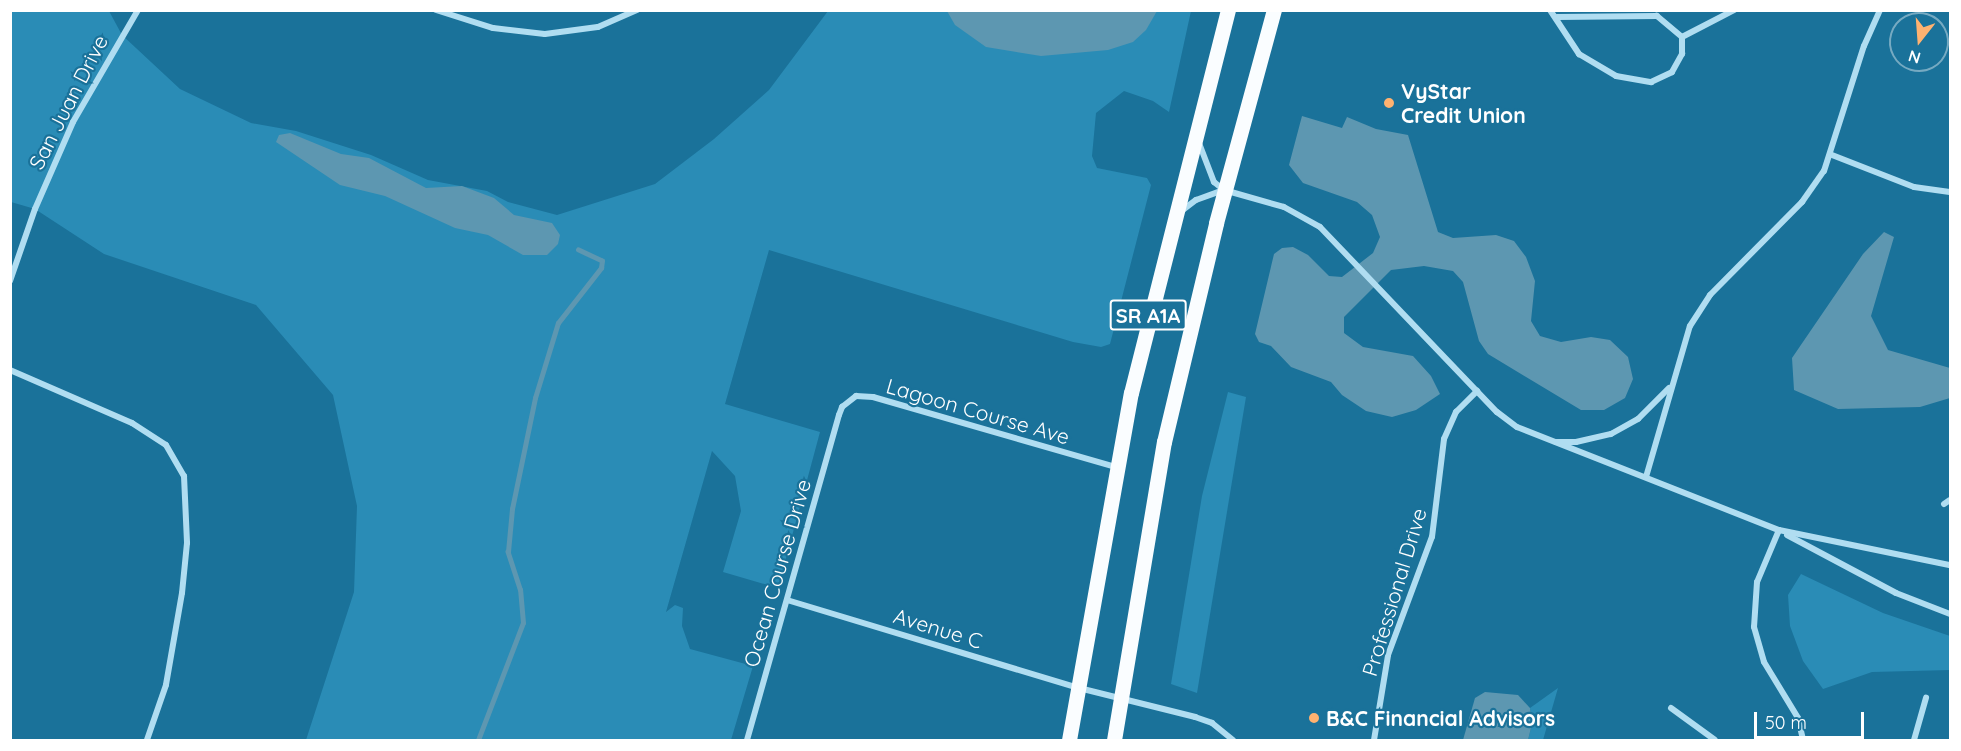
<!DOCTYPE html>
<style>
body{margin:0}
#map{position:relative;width:1961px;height:751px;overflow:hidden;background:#1a729a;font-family:Quicksand,sans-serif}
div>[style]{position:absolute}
.green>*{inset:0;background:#2a8cb6}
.water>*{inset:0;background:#5d97b1}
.stream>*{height:4.5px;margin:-2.25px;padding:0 2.25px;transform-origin:2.25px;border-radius:2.25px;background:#5d97b1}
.minor>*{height:6px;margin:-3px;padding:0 3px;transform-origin:3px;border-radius:3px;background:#b0ddf1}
.primary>*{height:15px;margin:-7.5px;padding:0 7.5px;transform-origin:7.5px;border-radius:7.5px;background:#fafdff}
.dots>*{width:16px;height:16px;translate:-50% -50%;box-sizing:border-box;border:3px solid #1a729a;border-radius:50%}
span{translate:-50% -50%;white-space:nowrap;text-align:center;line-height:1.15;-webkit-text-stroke:4.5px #1a729a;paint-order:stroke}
.shield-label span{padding:2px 4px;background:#1a729a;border:2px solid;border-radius:4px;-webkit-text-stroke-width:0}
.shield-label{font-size:20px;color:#fff;font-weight:700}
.poi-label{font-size:21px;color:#fff;font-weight:700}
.left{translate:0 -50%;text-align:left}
.street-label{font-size:21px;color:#fff}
.frame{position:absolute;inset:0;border:12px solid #fff;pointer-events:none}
.north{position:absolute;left:1889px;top:12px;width:60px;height:60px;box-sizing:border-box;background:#1a729a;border:2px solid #76aac2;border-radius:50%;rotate:197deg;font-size:16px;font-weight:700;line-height:24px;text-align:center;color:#fff}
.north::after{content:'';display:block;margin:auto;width:21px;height:27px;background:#ffb270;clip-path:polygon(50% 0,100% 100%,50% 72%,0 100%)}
.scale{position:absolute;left:1754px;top:712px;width:110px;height:27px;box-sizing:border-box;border:3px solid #fff;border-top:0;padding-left:8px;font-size:18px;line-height:21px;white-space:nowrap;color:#fff;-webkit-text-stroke:4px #1a729a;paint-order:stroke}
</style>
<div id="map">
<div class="green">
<div style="clip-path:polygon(11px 11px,109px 11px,122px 35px,180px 89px,251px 123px,296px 131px,371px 155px,428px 180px,487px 191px,508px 202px,557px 215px,655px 184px,714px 139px,769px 90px,828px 11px,1191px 11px,1169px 112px,1153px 101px,1124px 91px,1096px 113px,1092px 156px,1097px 168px,1147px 178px,1151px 185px,1110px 344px,1101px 347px,1073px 342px,769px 250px,725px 404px,820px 432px,778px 588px,723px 572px,741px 511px,735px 476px,712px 451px,666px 612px,675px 605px,683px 608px,682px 626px,690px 649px,753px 666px,731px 740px,306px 740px,354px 592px,357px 506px,333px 395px,256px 305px,104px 254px,35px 209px,11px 202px)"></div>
<div style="clip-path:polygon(1228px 392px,1246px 397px,1197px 693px,1171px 684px,1202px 496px)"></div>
<div style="clip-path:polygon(1801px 574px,1883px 613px,1950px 636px,1950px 670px,1872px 672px,1823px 689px,1803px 661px,1790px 626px,1788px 595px)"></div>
<div style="clip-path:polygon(1558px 688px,1543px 740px,1528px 740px,1532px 724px,1530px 708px)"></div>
</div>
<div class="water">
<div style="clip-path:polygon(947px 11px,1157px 11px,1146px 30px,1133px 42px,1108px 50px,1041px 56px,986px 47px,955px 25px)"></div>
<div style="clip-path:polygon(1302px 116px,1342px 128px,1347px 117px,1376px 129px,1408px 135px,1438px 232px,1453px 238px,1496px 235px,1514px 241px,1526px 257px,1535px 281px,1531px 321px,1540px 336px,1561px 342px,1591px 337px,1610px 340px,1628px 357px,1633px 379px,1625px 398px,1604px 410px,1581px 410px,1488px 354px,1479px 341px,1463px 282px,1453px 271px,1424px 266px,1391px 270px,1344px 317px,1344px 333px,1363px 347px,1413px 356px,1431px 376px,1440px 394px,1416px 410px,1392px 417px,1366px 411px,1342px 395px,1331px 382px,1291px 367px,1271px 346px,1259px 342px,1255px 334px,1274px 254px,1282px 248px,1293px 247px,1308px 255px,1329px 276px,1342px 277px,1373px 253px,1380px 237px,1372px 215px,1357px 202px,1303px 183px,1289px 165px)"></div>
<div style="clip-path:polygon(290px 133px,341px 154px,369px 158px,426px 188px,462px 186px,494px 198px,514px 215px,552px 223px,560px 235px,558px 244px,547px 255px,523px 255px,488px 235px,455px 228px,385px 196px,340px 185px,276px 142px,279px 135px)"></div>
<div style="clip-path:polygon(1884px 232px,1894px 237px,1871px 316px,1888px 350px,1950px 368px,1950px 398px,1920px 407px,1838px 409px,1794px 390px,1792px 358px,1863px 254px)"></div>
<div style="clip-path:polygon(1485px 692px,1518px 695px,1530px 708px,1532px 724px,1528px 740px,1463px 740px,1475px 698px)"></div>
</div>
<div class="stream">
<div style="left:478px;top:740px;width:125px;rotate:-69deg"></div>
<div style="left:523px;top:623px;width:33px;rotate:-95deg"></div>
<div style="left:520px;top:590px;width:40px;rotate:-108deg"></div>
<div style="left:508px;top:552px;width:43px;rotate:-84.7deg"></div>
<div style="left:512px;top:509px;width:113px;rotate:-78.3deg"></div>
<div style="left:535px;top:398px;width:78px;rotate:-73deg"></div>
<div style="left:558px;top:323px;width:70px;rotate:-52deg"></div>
<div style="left:601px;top:268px;width:7px;rotate:-82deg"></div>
<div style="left:602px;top:261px;width:26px;rotate:-155deg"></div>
</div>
<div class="minor">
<div style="left:436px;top:10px;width:60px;rotate:17.5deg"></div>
<div style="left:493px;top:28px;width:52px;rotate:6.6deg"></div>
<div style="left:545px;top:34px;width:53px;rotate:-7.5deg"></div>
<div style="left:598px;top:27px;width:43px;rotate:-23.6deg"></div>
<div style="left:1550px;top:10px;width:53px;rotate:56.6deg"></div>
<div style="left:1579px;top:54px;width:43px;rotate:30.7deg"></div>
<div style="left:1616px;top:76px;width:36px;rotate:10deg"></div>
<div style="left:1651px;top:82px;width:23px;rotate:-25deg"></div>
<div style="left:1672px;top:72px;width:21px;rotate:-61deg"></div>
<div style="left:1682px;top:54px;width:17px;rotate:-90deg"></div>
<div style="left:1682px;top:37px;width:33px;rotate:-140deg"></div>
<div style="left:1657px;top:16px;width:100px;rotate:179.4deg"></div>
<div style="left:1682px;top:37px;width:59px;rotate:-27.4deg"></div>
<div style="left:1199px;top:143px;width:42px;rotate:69deg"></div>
<div style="left:1214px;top:182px;width:13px;rotate:39deg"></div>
<div style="left:1224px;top:190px;width:62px;rotate:15.8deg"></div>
<div style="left:1284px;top:207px;width:41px;rotate:29.1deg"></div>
<div style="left:1320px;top:227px;width:256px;rotate:46.3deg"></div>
<div style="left:1497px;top:412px;width:25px;rotate:37deg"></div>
<div style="left:1517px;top:427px;width:282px;rotate:21.5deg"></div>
<div style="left:1779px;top:530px;width:175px;rotate:11.6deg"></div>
<div style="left:1832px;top:155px;width:88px;rotate:21.3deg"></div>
<div style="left:1914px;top:187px;width:36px;rotate:8deg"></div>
<div style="left:1180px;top:212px;width:20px;rotate:-37deg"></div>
<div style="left:1196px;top:200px;width:29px;rotate:-20deg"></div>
<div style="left:10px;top:281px;width:76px;rotate:-70.9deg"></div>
<div style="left:35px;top:209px;width:95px;rotate:-66.4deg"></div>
<div style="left:73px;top:122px;width:129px;rotate:-59.9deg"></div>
<div style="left:10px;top:370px;width:133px;rotate:23.5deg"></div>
<div style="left:132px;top:423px;width:40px;rotate:32.9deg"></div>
<div style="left:166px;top:445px;width:36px;rotate:60deg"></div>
<div style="left:184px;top:476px;width:67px;rotate:87.4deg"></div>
<div style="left:187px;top:543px;width:50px;rotate:95.7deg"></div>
<div style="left:182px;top:593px;width:93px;rotate:99.9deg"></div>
<div style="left:166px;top:685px;width:58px;rotate:109.1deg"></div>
<div style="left:1556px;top:442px;width:20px"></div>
<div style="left:1576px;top:442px;width:36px;rotate:-13deg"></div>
<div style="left:1611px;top:434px;width:31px;rotate:-29deg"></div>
<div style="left:1638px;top:419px;width:44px;rotate:-45deg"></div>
<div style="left:1646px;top:477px;width:157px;rotate:-73.8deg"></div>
<div style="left:1690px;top:326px;width:37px;rotate:-57deg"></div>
<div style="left:1710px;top:295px;width:131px;rotate:-45.3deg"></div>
<div style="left:1802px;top:202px;width:38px;rotate:-55deg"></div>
<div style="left:1824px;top:171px;width:131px;rotate:-72.3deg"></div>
<div style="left:1864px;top:46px;width:39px;rotate:-66deg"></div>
<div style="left:1944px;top:504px;width:7px;rotate:-34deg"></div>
<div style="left:1779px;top:530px;width:56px;rotate:112.9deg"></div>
<div style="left:1757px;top:582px;width:45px;rotate:93.8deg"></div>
<div style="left:1754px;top:627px;width:36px;rotate:74deg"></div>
<div style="left:1764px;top:662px;width:66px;rotate:58.7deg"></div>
<div style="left:1798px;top:718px;width:23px;rotate:77deg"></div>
<div style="left:1787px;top:535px;width:123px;rotate:28deg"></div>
<div style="left:1896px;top:593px;width:58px;rotate:21.3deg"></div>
<div style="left:787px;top:600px;width:305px;rotate:16.8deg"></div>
<div style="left:1079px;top:688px;width:120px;rotate:14deg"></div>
<div style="left:1195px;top:717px;width:18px;rotate:19deg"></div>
<div style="left:1212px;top:723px;width:27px;rotate:39deg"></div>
<div style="left:1671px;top:708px;width:54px;rotate:36deg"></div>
<div style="left:747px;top:740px;width:338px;rotate:-74.2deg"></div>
<div style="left:839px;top:415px;width:9px;rotate:-69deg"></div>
<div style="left:842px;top:407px;width:18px;rotate:-38deg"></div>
<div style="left:856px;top:396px;width:17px;rotate:3deg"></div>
<div style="left:873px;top:397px;width:253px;rotate:16.1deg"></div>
<div style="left:1374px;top:740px;width:86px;rotate:-80.6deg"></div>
<div style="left:1388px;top:655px;width:126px;rotate:-69.6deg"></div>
<div style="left:1432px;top:537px;width:99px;rotate:-83deg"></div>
<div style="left:1444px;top:439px;width:30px;rotate:-66deg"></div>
<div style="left:1456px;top:412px;width:30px;rotate:-45deg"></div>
<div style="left:1914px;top:740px;width:44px;rotate:-74.1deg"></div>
</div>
<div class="primary">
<div style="left:1069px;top:740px;width:352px;rotate:-79.9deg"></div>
<div style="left:1131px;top:393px;width:395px;rotate:-75.8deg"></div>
<div style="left:1114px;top:740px;width:302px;rotate:-80.5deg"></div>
<div style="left:1164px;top:442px;width:225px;rotate:-76.6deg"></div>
<div style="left:1216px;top:223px;width:221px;rotate:-74.8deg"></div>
</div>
<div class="dots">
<div style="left:1389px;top:103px;background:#ffb270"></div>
<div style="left:1314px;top:718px;background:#ffb270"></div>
</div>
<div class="shield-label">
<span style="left:1148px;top:315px">SR A1A</span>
</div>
<div class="poi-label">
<span class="left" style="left:1401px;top:103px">VyStar<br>Credit Union</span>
<span class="left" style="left:1326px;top:718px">B&amp;C Financial Advisors</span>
</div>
<div class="street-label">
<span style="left:68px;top:102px;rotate:-63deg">San Juan Drive</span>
<span style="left:978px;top:411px;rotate:16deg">Lagoon Course Ave</span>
<span style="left:777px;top:573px;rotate:-74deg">Ocean Course Drive</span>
<span style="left:1394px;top:592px;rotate:-73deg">Professional Drive</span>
<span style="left:938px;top:628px;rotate:17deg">Avenue C</span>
</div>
<div class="frame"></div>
<div class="north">N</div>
<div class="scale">50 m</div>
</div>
